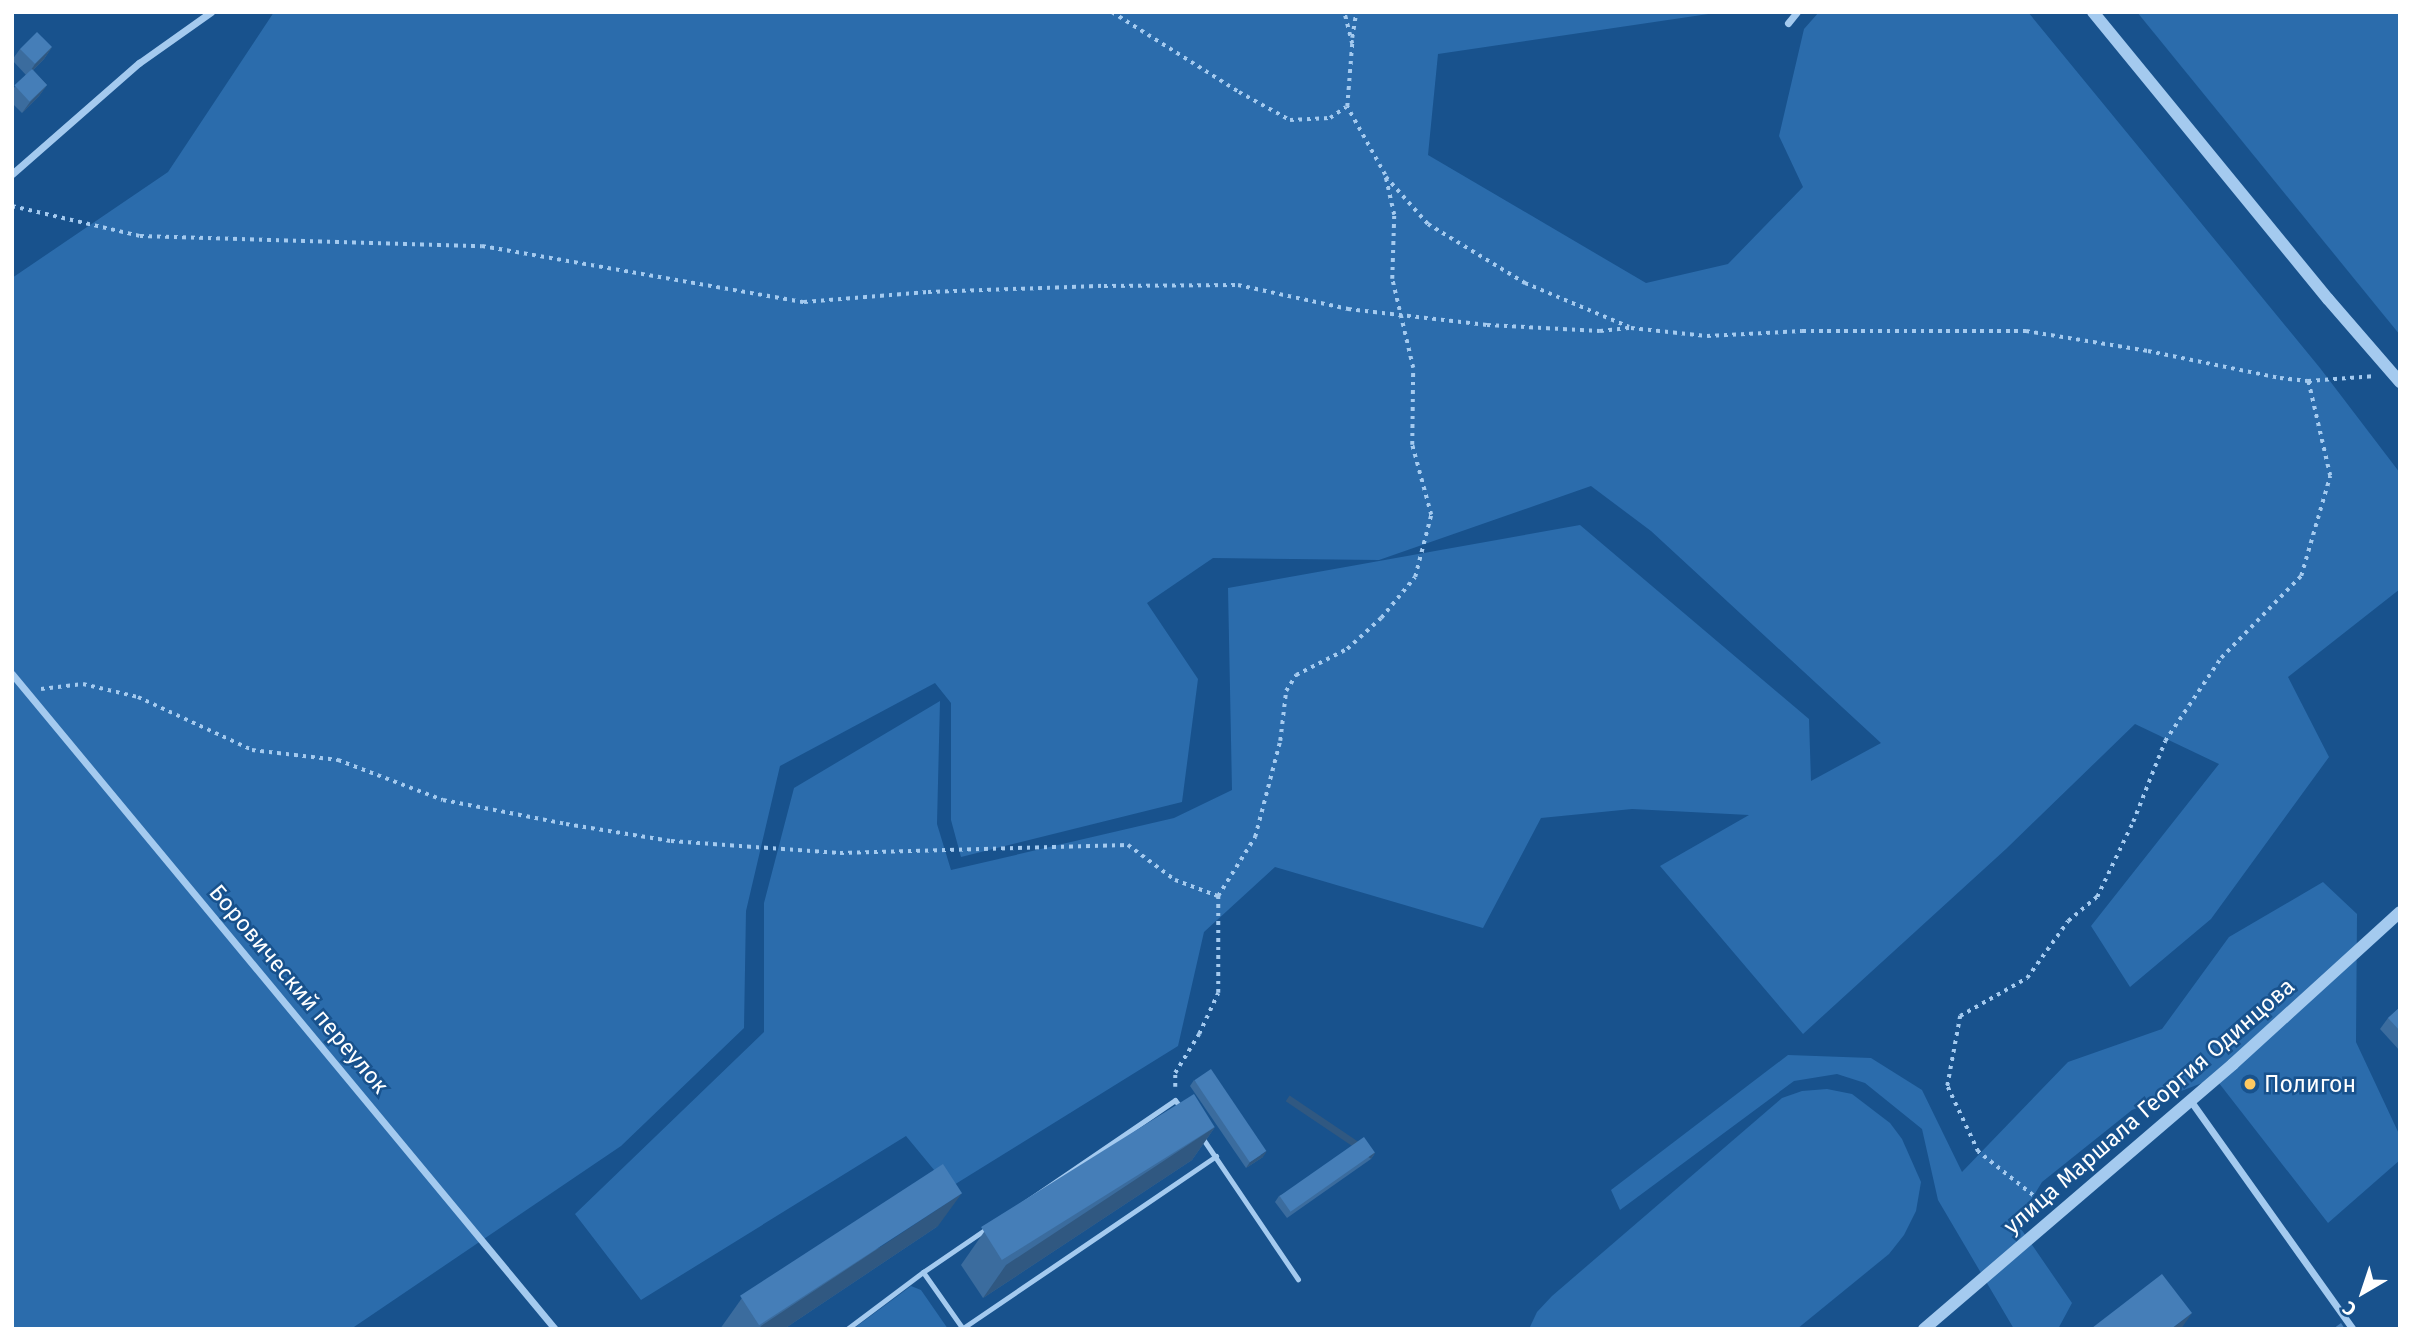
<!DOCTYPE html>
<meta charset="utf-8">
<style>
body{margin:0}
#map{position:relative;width:2412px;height:1341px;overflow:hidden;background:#18528d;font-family:"Fira Sans",sans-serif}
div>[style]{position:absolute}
.green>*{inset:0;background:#2b6cac}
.path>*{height:3.5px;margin-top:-1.75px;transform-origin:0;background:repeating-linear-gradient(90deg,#a4caef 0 3.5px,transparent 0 8.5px)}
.service>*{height:5px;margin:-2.5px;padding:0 2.5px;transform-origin:2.5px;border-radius:2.5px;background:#a4caef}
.minor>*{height:7px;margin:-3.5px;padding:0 3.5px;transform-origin:3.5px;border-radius:3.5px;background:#a4caef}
.tertiary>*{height:12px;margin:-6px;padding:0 6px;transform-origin:6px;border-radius:6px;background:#a4caef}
.wall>*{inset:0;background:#3b6c9e}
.shaded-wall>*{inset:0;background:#305881;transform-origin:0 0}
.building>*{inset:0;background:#457eb8;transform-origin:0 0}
.dots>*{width:19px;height:19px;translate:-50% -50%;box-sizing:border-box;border:4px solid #18528d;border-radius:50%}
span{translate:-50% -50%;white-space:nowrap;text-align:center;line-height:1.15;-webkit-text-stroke:5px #18528d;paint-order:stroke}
.street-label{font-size:23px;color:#fff}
.poi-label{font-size:23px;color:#fff}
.left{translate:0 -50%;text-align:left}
.frame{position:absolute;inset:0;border:14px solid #fff;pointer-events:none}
.north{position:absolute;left:2328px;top:1257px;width:70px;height:70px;-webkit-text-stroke:5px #18528d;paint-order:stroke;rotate:219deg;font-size:19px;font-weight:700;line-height:28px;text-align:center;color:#fff}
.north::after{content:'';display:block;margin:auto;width:24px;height:32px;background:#fff;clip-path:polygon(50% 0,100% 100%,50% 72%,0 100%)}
</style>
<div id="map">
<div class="green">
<div style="clip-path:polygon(274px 12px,1722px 12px,1438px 54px,1428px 155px,1646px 283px,1728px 264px,1803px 187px,1779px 136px,1804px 29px,1819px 12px,2028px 12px,2320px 368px,2400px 473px,2400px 589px,2288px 677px,2329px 757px,2211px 919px,2130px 987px,2091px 926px,2219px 764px,2135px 724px,2006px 849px,1803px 1034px,1660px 866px,1749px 815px,1632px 809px,1541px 818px,1483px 928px,1275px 867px,1204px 932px,1178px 1046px,949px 1188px,906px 1136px,641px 1300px,575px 1214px,764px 1032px,764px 903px,794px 788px,940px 701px,937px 824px,951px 870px,1174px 818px,1232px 790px,1228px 588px,1580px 525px,1809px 719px,1811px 781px,1881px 743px,1651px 531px,1591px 486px,1379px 560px,1213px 558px,1147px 603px,1198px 679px,1182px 802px,961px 857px,951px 820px,951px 703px,935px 683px,780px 766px,746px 911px,744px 1028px,621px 1146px,351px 1329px,12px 1329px,12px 278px,168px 172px)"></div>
<div style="clip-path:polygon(2137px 12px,2400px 12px,2400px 335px)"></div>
<div style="clip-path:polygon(2323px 882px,2357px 914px,2356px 1042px,2400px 1136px,2400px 1160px,2328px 1223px,2215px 1078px,2132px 1110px,2042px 1182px,2017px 1223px,2072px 1303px,2058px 1329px,2014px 1329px,1938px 1200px,1922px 1129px,1865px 1083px,1837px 1074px,1794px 1081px,1620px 1210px,1611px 1190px,1788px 1055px,1871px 1058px,1922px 1090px,1962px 1172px,2068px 1062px,2162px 1029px,2229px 937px)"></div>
<div style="clip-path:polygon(1827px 1089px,1852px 1094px,1890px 1123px,1902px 1139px,1921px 1182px,1916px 1211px,1904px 1235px,1889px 1254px,1797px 1329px,1529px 1329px,1537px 1312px,1552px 1296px,1782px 1098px,1802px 1091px)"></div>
<div style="clip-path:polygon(911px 1286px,921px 1290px,948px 1329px,853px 1329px)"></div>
</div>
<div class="path">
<div style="left:1112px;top:12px;width:150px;rotate:32.2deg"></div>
<div style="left:1239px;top:92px;width:58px;rotate:28.8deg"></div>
<div style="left:1290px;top:120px;width:40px;rotate:-2.9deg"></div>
<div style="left:1330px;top:118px;width:19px;rotate:-35deg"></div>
<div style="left:1352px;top:38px;width:26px;rotate:-81deg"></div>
<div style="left:1386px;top:177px;width:63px;rotate:48.2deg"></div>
<div style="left:1428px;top:224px;width:114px;rotate:31.3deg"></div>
<div style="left:1525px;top:283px;width:113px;rotate:22.9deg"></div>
<div style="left:12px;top:206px;width:131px;rotate:13.2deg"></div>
<div style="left:140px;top:236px;width:342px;rotate:1.7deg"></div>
<div style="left:482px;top:246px;width:327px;rotate:9.9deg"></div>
<div style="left:804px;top:302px;width:124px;rotate:-4.6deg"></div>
<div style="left:928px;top:292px;width:176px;rotate:-2deg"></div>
<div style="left:1104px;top:286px;width:134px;rotate:-0.4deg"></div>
<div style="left:1238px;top:285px;width:113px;rotate:12.3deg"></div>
<div style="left:1348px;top:309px;width:140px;rotate:6.6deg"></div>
<div style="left:1487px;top:325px;width:113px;rotate:3deg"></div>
<div style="left:1600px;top:331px;width:31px;rotate:-6deg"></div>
<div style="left:1631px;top:328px;width:76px;rotate:6deg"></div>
<div style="left:1707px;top:336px;width:95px;rotate:-3deg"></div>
<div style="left:1802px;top:331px;width:224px"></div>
<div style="left:2026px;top:331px;width:124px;rotate:9.3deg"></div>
<div style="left:2148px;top:351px;width:135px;rotate:11.6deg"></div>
<div style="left:2280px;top:378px;width:28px;rotate:6deg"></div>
<div style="left:2308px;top:381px;width:68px;rotate:-4.2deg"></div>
<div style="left:41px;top:689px;width:42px;rotate:-6.8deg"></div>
<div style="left:83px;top:684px;width:57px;rotate:13.3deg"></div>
<div style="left:138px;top:697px;width:126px;rotate:24.9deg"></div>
<div style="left:252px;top:750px;width:87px;rotate:6.6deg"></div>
<div style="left:338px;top:760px;width:112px;rotate:20.9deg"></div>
<div style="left:443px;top:800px;width:125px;rotate:11deg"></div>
<div style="left:566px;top:824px;width:106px;rotate:9.2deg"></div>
<div style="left:671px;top:841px;width:169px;rotate:4.1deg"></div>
<div style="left:840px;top:853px;width:288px;rotate:-1.6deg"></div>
<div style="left:1128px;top:845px;width:59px;rotate:36.7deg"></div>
<div style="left:1175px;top:880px;width:46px;rotate:20.4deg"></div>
<div style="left:1175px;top:1087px;width:14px;rotate:-90deg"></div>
<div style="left:1175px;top:1073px;width:46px;rotate:-58.4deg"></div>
<div style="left:1199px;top:1034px;width:45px;rotate:-65.1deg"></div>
<div style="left:1218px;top:993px;width:97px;rotate:-90deg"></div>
<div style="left:1218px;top:896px;width:70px;rotate:-57.9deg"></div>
<div style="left:1255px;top:837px;width:99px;rotate:-75.4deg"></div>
<div style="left:1280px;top:741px;width:50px;rotate:-83.2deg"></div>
<div style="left:1286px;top:691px;width:19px;rotate:-58deg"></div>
<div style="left:1296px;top:675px;width:57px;rotate:-27deg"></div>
<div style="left:1347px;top:649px;width:46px;rotate:-42.4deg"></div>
<div style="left:1381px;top:618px;width:53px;rotate:-50.3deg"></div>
<div style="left:1415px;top:577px;width:64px;rotate:-75.5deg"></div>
<div style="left:1431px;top:515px;width:73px;rotate:-105.2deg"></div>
<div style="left:1412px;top:445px;width:77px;rotate:-89.3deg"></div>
<div style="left:1413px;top:368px;width:91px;rotate:-103.3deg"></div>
<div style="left:1392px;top:279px;width:64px;rotate:-88.2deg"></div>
<div style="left:1394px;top:215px;width:41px;rotate:-102.7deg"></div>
<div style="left:1385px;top:175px;width:78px;rotate:-119.2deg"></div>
<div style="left:1347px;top:107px;width:63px;rotate:-85.5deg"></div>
<div style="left:1352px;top:44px;width:33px;rotate:-104deg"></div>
<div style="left:2046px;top:1206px;width:87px;rotate:-141.5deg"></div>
<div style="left:1978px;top:1152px;width:73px;rotate:-115.2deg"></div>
<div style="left:1947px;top:1086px;width:71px;rotate:-79.5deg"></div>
<div style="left:1960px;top:1016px;width:77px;rotate:-29.6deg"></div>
<div style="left:2027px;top:978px;width:70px;rotate:-54.3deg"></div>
<div style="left:2068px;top:921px;width:38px;rotate:-40deg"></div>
<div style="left:2097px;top:897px;width:83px;rotate:-64.4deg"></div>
<div style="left:2133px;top:822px;width:87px;rotate:-68.4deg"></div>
<div style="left:2165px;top:741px;width:100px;rotate:-56deg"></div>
<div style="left:2221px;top:658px;width:115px;rotate:-45.7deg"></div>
<div style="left:2301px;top:576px;width:104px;rotate:-73.8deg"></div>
<div style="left:2330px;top:476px;width:98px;rotate:-103deg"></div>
</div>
<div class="service">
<div style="left:1201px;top:1136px;width:173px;rotate:55.9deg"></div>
<div style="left:923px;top:1272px;width:305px;rotate:-34.3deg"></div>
<div style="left:1175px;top:1100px;width:10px;rotate:53deg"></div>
<div style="left:963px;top:1328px;width:306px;rotate:-34.2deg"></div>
<div style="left:847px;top:1329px;width:95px;rotate:-36.9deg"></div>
<div style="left:923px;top:1272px;width:70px;rotate:54.9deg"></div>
</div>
<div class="minor">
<div style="left:1788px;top:23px;width:14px;rotate:-51deg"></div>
<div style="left:12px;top:174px;width:169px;rotate:-41.2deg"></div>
<div style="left:139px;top:63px;width:88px;rotate:-35.3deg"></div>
<div style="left:12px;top:674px;width:851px;rotate:50.34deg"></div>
<div style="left:2190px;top:1100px;width:281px;rotate:54.6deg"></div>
</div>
<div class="tertiary">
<div style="left:2093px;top:12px;width:371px;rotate:50.7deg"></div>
<div style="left:2328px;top:299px;width:110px;rotate:49.1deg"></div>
<div style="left:1924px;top:1329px;width:407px;rotate:-40.6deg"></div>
<div style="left:2233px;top:1064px;width:226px;rotate:-42.3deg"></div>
</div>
<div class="wall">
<div style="clip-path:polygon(52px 47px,44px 59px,33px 70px,47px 85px,39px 96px,22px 113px,12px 103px,12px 90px,26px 75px,12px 60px,20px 49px)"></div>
<div style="clip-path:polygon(2400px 1007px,2400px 1051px,2380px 1029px,2388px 1018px)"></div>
<div style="clip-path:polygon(1194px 1080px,1263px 1157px,1246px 1168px,1190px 1086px)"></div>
<div style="clip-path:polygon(1215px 1127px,1192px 1160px,983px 1298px,961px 1265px,984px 1232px)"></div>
<div style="clip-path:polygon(1375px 1153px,1371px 1159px,1287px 1218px,1275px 1202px,1279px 1196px)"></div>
<div style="clip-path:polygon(938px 1226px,784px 1329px,720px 1329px,742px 1298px)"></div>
</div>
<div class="shaded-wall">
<div style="clip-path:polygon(52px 47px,44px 59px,27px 76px,35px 64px)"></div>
<div style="clip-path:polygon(47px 85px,39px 96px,22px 113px,30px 102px)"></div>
<div style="clip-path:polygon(1215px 1127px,1192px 1160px,983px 1298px,1006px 1265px)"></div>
<div style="clip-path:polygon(1267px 1151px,1263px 1157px,1246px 1168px,1250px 1162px)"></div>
<div style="left:1375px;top:1153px;width:7px;height:103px;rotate:124deg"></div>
<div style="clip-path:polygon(962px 1193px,938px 1226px,784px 1329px,759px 1329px,761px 1326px)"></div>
<div style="clip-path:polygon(2192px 1313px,2181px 1329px,2171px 1329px)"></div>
</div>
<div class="building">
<div style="left:37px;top:32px;width:21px;height:24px;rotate:45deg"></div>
<div style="left:32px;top:69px;width:22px;height:24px;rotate:47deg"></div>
<div style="clip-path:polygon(2400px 1007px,2400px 1031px,2388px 1018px)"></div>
<div style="left:1211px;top:1069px;width:99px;height:20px;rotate:56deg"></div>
<div style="left:1194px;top:1094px;width:39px;height:251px;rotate:58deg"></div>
<div style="left:1364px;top:1137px;width:19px;height:103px;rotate:55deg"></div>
<div style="left:943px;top:1164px;width:35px;height:242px;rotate:57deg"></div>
<div style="clip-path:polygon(2162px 1274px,2192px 1313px,2171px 1329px,2093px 1329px,2092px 1328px)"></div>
<div style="clip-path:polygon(2341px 1323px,2345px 1329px,2333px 1329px)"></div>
</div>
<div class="dots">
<div style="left:2250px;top:1084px;background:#ffc961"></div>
</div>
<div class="street-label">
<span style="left:299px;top:989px;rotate:50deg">Боровический переулок</span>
<span style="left:2149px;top:1106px;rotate:-41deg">улица Маршала Георгия Одинцова</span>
</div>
<div class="poi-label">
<span class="left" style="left:2264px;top:1084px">Полигон</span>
</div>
<div class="frame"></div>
<div class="north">С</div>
</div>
